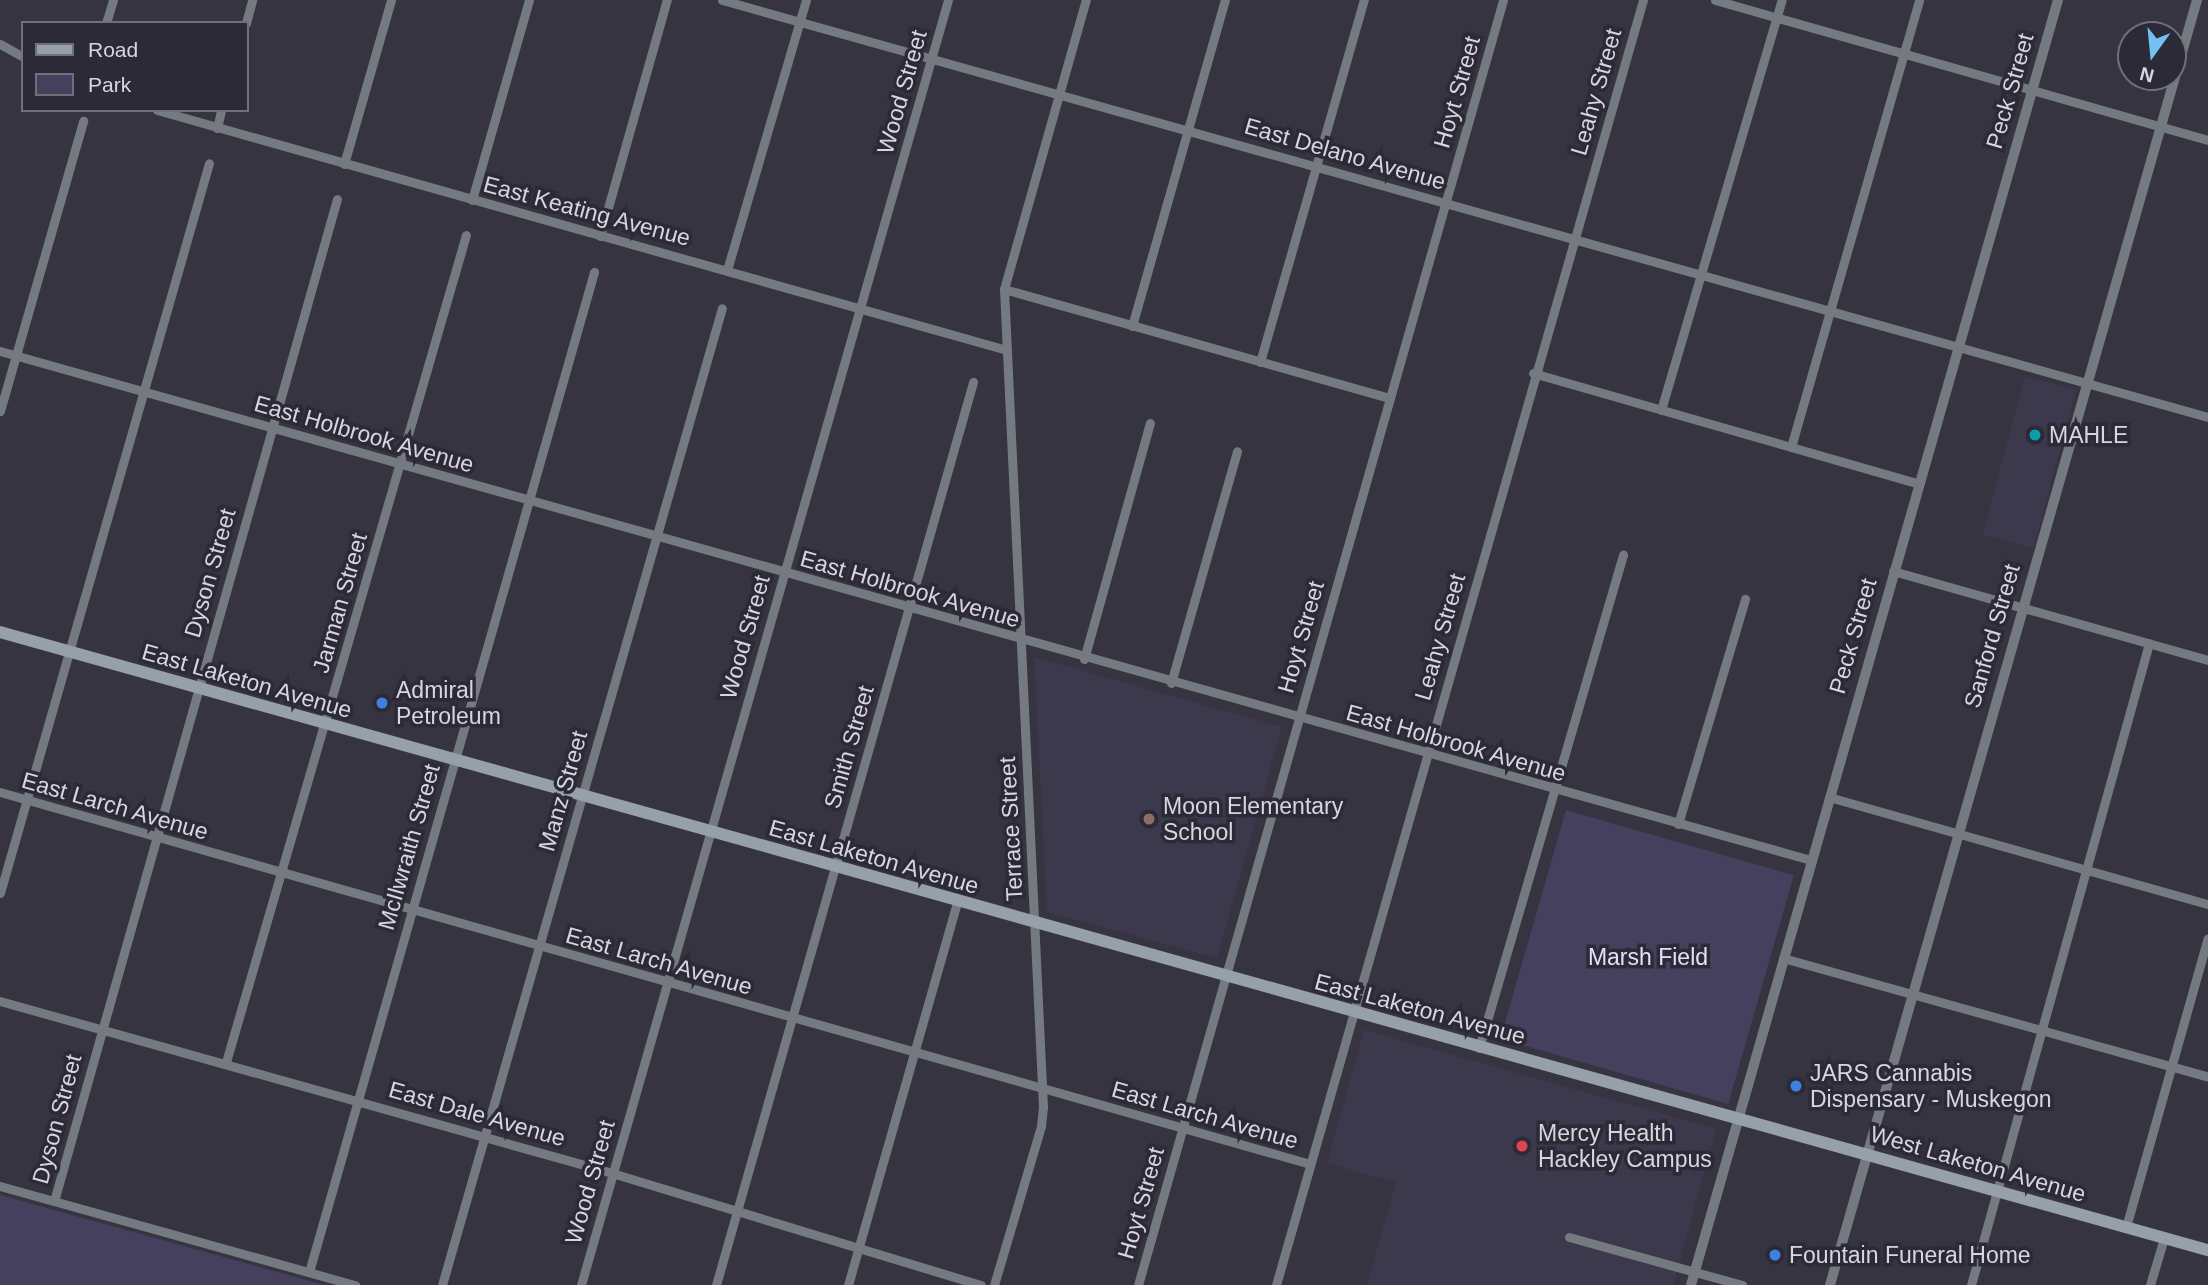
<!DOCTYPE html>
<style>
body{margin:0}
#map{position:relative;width:2208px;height:1285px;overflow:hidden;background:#363441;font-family:Helvetica,sans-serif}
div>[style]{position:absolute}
.built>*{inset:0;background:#3c394d;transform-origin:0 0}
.green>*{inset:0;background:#45405d;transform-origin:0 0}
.minor>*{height:9px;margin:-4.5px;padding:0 4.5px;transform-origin:4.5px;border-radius:4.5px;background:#747a7f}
.tertiary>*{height:10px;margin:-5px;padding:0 5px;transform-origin:5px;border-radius:5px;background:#747a7f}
.secondary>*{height:12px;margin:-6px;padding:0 6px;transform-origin:6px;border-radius:6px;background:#96a0a8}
.dots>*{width:19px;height:19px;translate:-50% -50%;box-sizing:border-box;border:4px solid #2c2a37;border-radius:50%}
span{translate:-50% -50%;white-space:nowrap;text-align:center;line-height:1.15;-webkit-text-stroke:7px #2c2a37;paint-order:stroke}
.street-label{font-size:23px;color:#d7d6df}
.poi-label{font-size:23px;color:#d7d6df}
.left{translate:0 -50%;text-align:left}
.park-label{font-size:23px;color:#e3dff9}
.legend{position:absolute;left:21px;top:21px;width:228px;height:91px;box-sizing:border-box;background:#2c2a37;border:2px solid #706f7a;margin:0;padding:9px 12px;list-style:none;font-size:21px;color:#d7d6df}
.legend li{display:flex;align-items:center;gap:14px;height:35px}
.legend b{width:35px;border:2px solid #706f7a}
.north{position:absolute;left:2117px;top:21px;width:70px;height:70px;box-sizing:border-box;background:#2c2a37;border:2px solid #706f7a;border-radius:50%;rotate:195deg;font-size:19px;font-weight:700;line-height:28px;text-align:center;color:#d7d6df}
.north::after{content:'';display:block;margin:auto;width:24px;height:32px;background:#71c1f5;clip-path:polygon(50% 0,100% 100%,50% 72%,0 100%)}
</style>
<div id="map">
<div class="built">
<div style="left:2025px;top:376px;width:53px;height:164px;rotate:15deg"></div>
<div style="clip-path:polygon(1034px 657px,1282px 727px,1217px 958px,1047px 912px)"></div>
<div style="clip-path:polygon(1364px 1030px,1716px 1129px,1673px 1285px,1367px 1285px,1396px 1183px,1327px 1163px)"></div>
</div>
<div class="green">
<div style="left:1566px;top:810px;width:237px;height:238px;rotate:16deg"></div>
<div style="clip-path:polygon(0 1195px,324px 1285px,0 1285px)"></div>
</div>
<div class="minor">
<div style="left:722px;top:0;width:1543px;rotate:15.68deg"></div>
<div style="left:1715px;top:0;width:512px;rotate:15.85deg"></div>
<div style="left:106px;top:23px;width:24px;rotate:-73deg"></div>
<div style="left:246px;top:23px;width:24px;rotate:-75deg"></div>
<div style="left:0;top:44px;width:26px;rotate:29deg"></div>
<div style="left:157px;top:110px;width:883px;rotate:15.77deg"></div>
<div style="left:217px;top:128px;width:18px;rotate:-77deg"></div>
<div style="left:344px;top:164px;width:171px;rotate:-74deg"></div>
<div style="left:472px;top:200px;width:208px;rotate:-74.1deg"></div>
<div style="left:600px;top:236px;width:245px;rotate:-74.2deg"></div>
<div style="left:727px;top:270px;width:281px;rotate:-73.7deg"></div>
<div style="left:1004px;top:289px;width:401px;rotate:15.8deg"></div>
<div style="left:1132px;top:326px;width:339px;rotate:-74.1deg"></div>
<div style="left:0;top:351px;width:1881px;rotate:15.7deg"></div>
<div style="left:1260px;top:362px;width:377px;rotate:-74deg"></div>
<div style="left:1533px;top:373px;width:402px;rotate:16deg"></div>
<div style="left:1661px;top:410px;width:427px;rotate:-73.6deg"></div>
<div style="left:0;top:411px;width:302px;rotate:-74deg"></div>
<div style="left:1791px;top:447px;width:465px;rotate:-74deg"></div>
<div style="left:1893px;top:571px;width:327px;rotate:15.8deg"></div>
<div style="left:1084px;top:659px;width:245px;rotate:-74.4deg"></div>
<div style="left:1171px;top:683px;width:241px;rotate:-74.1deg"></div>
<div style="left:0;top:792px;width:1362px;rotate:15.85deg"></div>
<div style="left:1829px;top:797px;width:394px;rotate:15.8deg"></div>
<div style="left:1678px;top:824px;width:235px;rotate:-73.4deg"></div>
<div style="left:0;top:893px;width:759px;rotate:-74.02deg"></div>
<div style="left:1783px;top:958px;width:441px;rotate:15.6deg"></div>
<div style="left:0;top:1001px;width:625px;rotate:15.68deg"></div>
<div style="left:602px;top:1170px;width:396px;rotate:16.9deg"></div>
<div style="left:1479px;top:1048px;width:514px;rotate:-73.72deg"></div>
<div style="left:226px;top:1062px;width:861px;rotate:-73.82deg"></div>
<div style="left:0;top:1186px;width:369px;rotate:15.6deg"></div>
<div style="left:54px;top:1201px;width:1041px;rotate:-74.23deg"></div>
<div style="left:2126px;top:1227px;width:300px;rotate:-74.2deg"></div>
<div style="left:1569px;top:1237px;width:180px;rotate:15.5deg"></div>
<div style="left:309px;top:1272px;width:1040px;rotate:-74.09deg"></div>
<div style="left:442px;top:1285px;width:1016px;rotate:-74.01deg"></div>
<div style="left:581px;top:1285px;width:1336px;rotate:-74.06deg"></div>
<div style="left:716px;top:1285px;width:939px;rotate:-74.11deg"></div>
<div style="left:848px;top:1285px;width:397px;rotate:-74.1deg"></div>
<div style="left:994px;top:1285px;width:166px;rotate:-73.5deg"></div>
<div style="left:1041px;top:1126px;width:19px;rotate:-84deg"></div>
<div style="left:1043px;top:1107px;width:819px;rotate:-92.73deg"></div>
<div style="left:1004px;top:289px;width:300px;rotate:-74.2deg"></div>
<div style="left:1138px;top:1285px;width:1336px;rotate:-74.14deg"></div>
<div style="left:1276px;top:1285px;width:1336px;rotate:-74.06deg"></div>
<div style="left:1971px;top:1285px;width:666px;rotate:-74.5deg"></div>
<div style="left:2150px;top:1285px;width:49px;rotate:-73.4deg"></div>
</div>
<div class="tertiary">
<div style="left:1691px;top:1285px;width:1336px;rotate:-74.06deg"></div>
<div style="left:1830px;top:1285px;width:1336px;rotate:-74.06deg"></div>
</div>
<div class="secondary">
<div style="left:0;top:632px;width:2293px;rotate:15.64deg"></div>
</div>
<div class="dots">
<div style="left:2035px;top:435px;background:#0f9aa8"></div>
<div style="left:382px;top:703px;background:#3f7fe0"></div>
<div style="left:1149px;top:819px;background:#8d6e63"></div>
<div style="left:1796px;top:1086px;background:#3f7fe0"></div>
<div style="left:1522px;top:1146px;background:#e0444e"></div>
<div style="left:1775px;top:1255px;background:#3f7fe0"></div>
</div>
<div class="street-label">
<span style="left:2010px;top:91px;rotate:-74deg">Peck Street</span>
<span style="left:902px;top:92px;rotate:-74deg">Wood Street</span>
<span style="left:1457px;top:92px;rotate:-74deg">Hoyt Street</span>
<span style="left:1596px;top:92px;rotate:-74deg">Leahy Street</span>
<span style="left:1345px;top:154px;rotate:16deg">East Delano Avenue</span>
<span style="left:587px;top:211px;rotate:15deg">East Keating Avenue</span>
<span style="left:364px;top:434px;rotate:16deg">East Holbrook Avenue</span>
<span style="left:210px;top:573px;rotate:-74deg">Dyson Street</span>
<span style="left:910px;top:589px;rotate:16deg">East Holbrook Avenue</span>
<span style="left:340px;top:603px;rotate:-74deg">Jarman Street</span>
<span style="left:1853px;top:636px;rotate:-74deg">Peck Street</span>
<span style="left:1992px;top:636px;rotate:-74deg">Sanford Street</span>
<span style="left:745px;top:637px;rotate:-74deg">Wood Street</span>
<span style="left:1301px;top:637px;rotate:-74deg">Hoyt Street</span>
<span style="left:1440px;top:637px;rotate:-74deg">Leahy Street</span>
<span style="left:247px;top:681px;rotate:16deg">East Laketon Avenue</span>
<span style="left:1456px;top:743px;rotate:16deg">East Holbrook Avenue</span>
<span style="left:849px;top:747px;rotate:-74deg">Smith Street</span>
<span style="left:563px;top:791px;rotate:-74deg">Manz Street</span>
<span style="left:115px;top:806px;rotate:16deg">East Larch Avenue</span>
<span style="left:1011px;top:829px;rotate:-93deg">Terrace Street</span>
<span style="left:409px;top:847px;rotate:-74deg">McIlwraith Street</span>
<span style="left:874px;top:857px;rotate:16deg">East Laketon Avenue</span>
<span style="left:659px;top:961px;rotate:16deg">East Larch Avenue</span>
<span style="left:1420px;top:1009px;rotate:15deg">East Laketon Avenue</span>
<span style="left:477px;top:1114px;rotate:16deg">East Dale Avenue</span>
<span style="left:1205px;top:1115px;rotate:16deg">East Larch Avenue</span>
<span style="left:57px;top:1119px;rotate:-75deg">Dyson Street</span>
<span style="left:1978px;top:1164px;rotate:16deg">West Laketon Avenue</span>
<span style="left:590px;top:1182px;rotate:-74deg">Wood Street</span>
<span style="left:1141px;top:1203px;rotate:-74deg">Hoyt Street</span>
</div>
<div class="poi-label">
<span class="left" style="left:2049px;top:435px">MAHLE</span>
<span class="left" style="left:396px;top:703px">Admiral<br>Petroleum</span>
<span class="left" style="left:1163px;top:819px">Moon Elementary<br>School</span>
<span class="left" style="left:1810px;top:1086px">JARS Cannabis<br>Dispensary - Muskegon</span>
<span class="left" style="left:1538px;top:1146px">Mercy Health<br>Hackley Campus</span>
<span class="left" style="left:1789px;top:1255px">Fountain Funeral Home</span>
</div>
<div class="park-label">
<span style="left:1648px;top:957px">Marsh Field</span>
</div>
<ul class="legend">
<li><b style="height:9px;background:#96a0a8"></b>Road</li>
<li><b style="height:19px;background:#45405d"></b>Park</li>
</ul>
<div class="north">N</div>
</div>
